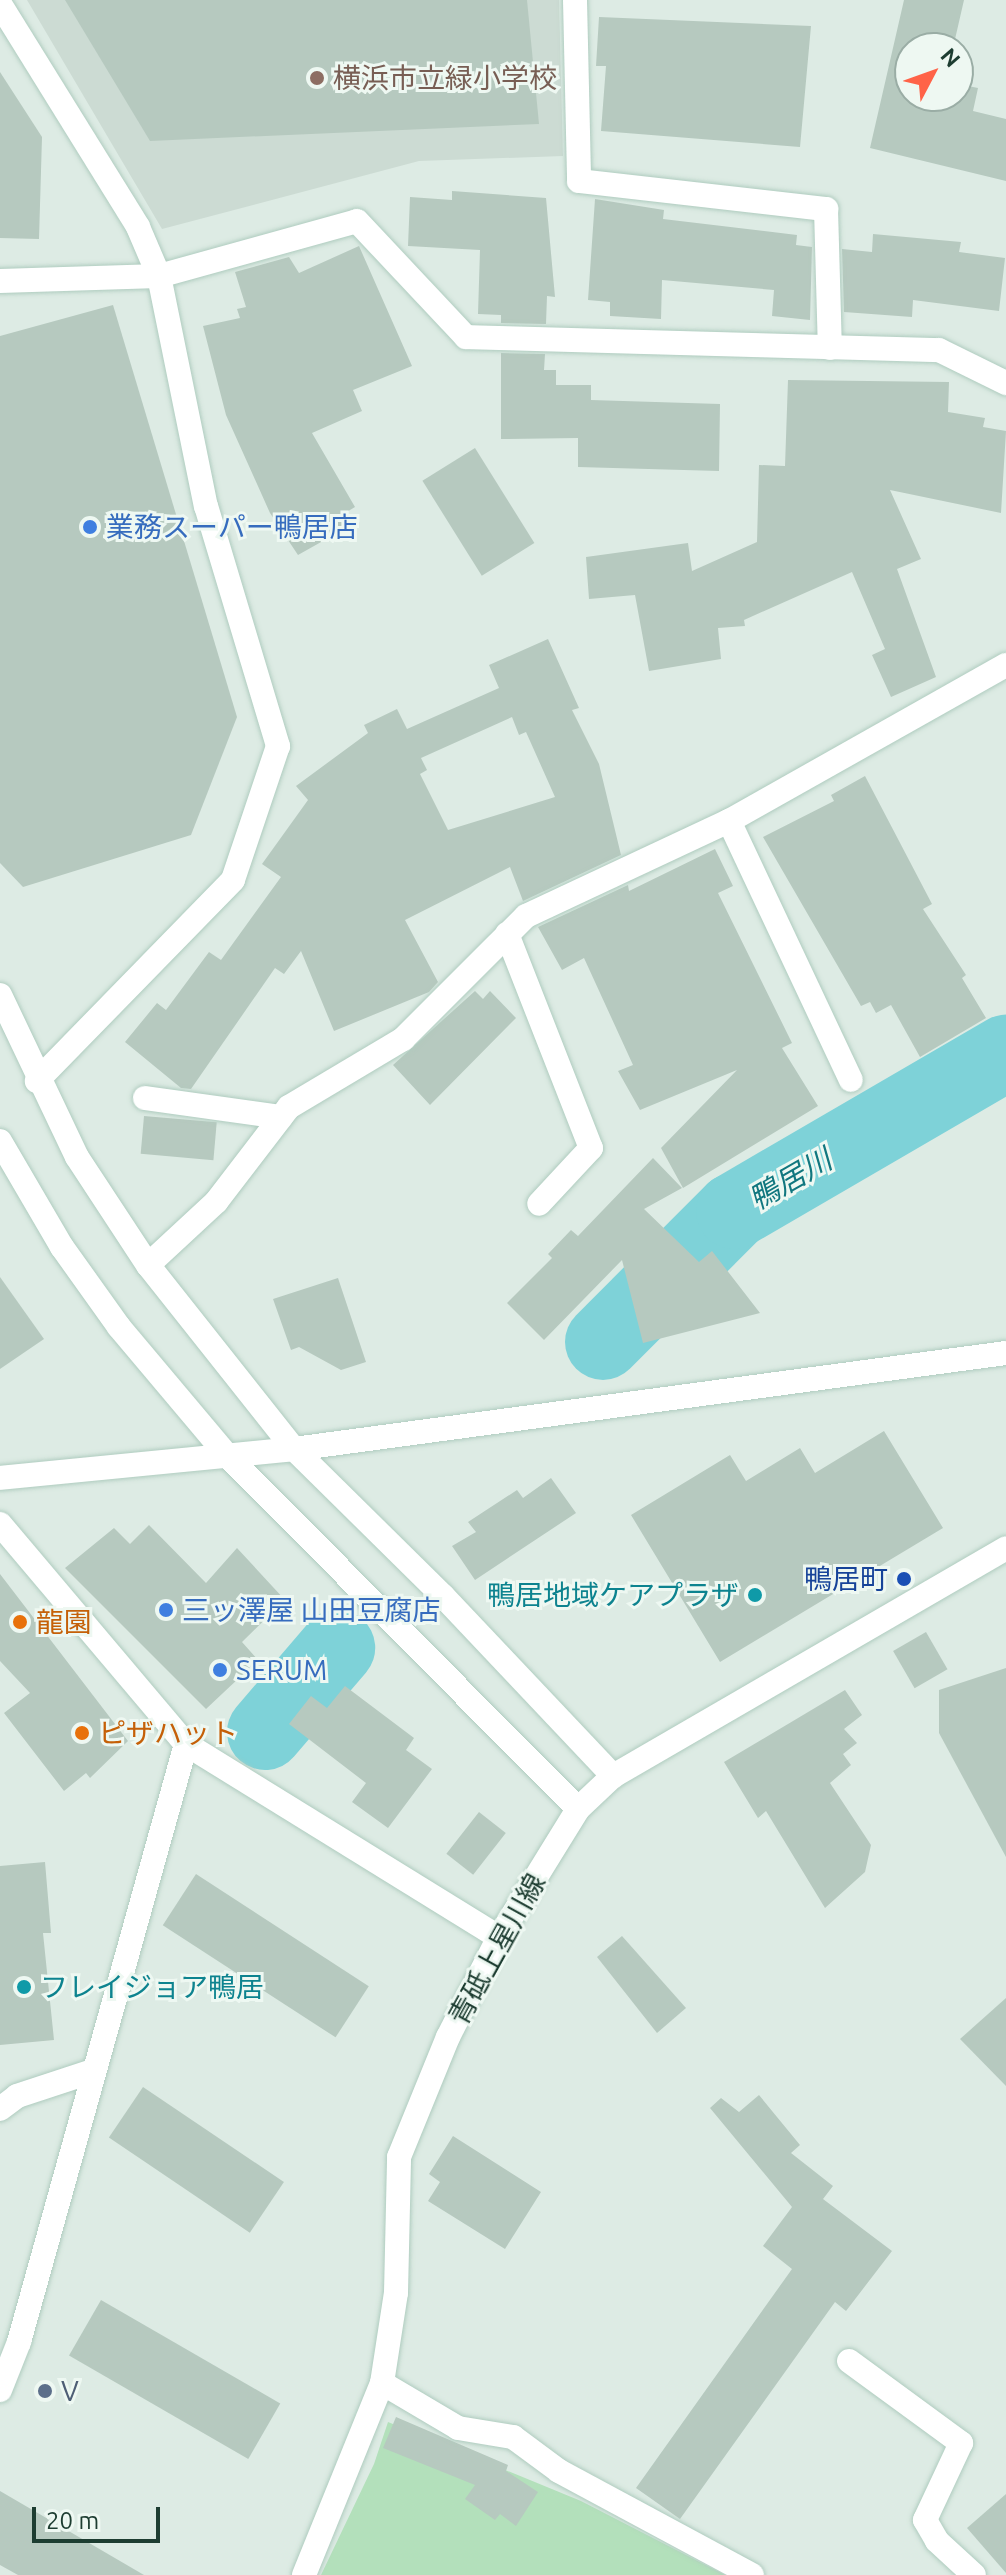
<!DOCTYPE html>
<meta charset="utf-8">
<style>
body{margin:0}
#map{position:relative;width:1006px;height:2575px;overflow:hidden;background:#ddebe4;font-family:Ubuntu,"Noto Sans JP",sans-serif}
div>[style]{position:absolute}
.built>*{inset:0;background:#ccdbd3}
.green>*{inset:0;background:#b3e0bb}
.river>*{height:76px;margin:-38px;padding:0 38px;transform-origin:38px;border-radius:38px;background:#7ed2d8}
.building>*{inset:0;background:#b6c9bf;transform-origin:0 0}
.roads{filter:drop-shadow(0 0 2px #afccbf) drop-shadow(0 0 2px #afccbf)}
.street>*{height:24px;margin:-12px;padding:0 12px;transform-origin:12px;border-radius:12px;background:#fff}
.secondary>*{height:24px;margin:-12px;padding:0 12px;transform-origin:12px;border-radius:12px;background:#fff}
.dots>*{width:22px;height:22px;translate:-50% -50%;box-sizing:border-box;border:4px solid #eef8f2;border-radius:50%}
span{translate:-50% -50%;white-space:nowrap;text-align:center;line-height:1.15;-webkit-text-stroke:6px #eef8f2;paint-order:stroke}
.education-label{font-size:28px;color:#785e54}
.left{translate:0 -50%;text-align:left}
.shop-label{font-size:28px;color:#366cbe}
.transit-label{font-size:28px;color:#164399}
.right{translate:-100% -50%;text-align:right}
.culture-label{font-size:28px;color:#0d838f}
.food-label{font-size:28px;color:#c56008}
.street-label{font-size:28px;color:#1d3d31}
.service-label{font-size:28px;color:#4e5e75}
.water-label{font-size:30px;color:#11777f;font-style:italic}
.north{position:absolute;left:894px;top:32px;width:80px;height:80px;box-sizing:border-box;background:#eef8f2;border:2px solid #9aada5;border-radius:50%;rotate:49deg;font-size:22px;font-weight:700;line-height:32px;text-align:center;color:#1d3d31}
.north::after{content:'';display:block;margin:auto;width:28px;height:36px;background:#ff6348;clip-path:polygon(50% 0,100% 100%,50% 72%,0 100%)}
.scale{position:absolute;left:32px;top:2507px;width:128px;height:36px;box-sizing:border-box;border:4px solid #1d3d31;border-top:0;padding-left:10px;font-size:24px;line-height:28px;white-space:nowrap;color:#1d3d31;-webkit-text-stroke:6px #eef8f2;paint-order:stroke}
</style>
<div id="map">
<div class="built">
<div style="clip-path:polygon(27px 0,559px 0,563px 156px,419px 161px,162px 229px)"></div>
</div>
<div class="green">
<div style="clip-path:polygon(388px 2422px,581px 2501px,725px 2575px,321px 2575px,374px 2464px)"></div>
</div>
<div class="river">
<div style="left:603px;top:1342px;width:185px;rotate:-45deg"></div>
<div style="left:734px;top:1211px;width:315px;rotate:-30.2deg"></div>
<div style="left:265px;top:1732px;width:111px;rotate:-49.4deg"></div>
</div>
<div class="building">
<div style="clip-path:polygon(65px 0,527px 0,539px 124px,150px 141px)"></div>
<div style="clip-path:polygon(904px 0,964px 0,953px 48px,910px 48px,910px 96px,958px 96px,958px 84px,978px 88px,973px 111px,1006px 119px,1006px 181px,870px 148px)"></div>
<div style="clip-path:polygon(599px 17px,811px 26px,800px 147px,601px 131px,606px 66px,596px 66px)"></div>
<div style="clip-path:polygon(0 72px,42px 137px,39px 239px,0 238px)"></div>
<div style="clip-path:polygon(452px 191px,546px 198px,555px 297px,547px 296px,546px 324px,501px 323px,501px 315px,478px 314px,480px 250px,408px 246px,410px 197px,452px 200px)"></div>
<div style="clip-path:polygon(595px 199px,664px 210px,663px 219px,797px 235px,796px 245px,812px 247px,810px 320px,772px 316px,774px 290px,662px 280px,661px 319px,610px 316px,610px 302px,588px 300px)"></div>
<div style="clip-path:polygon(873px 234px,961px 242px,959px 252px,1005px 258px,999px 311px,913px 300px,912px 317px,844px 312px,842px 249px,872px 252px)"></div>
<div style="clip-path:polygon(359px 246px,412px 366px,353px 390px,362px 411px,312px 433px,355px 507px,340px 516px,346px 528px,298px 555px,270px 513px,226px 415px,203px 326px,240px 318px,237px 309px,246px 307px,235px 272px,289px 257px,299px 273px)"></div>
<div style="clip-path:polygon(113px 305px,237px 717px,191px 835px,23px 887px,0 863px,0 336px)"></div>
<div style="clip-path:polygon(501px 353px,545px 354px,544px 370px,556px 370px,556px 385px,591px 385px,591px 400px,720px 404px,719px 471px,578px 467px,578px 438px,501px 439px)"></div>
<div style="clip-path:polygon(788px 380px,949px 382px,948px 412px,985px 418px,983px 427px,1006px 431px,1001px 513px,890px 490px,921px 559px,897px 569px,936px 677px,891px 697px,872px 655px,885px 649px,852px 572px,744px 620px,745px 626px,718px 628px,721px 659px,649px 671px,635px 595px,589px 599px,586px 557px,688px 543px,692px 571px,757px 542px,759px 465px,785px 466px)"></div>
<div style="left:475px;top:448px;width:112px;height:62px;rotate:58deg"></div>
<div style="clip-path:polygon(evenodd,548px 639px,579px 708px,572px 710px,599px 764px,621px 855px,523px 901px,510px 867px,405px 920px,438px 982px,429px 992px,334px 1031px,301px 951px,284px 974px,275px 968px,191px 1089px,181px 1088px,125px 1042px,157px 1003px,166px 1010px,209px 952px,221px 960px,281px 877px,262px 864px,308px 800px,296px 786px,368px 733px,364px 725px,397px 709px,407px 729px,499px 688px,489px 665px,548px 639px,512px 717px,519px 735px,526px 732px,555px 797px,448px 830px,420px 774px,427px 770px,421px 758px,512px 717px)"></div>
<div style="clip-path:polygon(865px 776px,932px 904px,923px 909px,966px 975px,962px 978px,986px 1018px,920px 1057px,891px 1005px,876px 1013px,870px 1002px,861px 1006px,763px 837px,834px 801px,831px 795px)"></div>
<div style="clip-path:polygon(715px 849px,733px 886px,718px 893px,792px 1043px,782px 1048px,818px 1106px,683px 1188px,661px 1148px,737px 1070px,640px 1110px,618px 1071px,633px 1065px,584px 958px,562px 970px,538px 927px,628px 885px,629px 891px)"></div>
<div style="clip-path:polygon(475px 991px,483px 999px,490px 991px,516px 1018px,430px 1105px,393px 1065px)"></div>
<div style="left:144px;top:1116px;width:73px;height:38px;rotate:5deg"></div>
<div style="clip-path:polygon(653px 1158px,682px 1188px,644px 1209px,699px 1262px,712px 1251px,760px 1313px,643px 1343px,622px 1260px,544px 1340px,507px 1303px,552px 1258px,548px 1254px,571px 1230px,578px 1236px)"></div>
<div style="clip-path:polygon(0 1277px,44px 1339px,0 1369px)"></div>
<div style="clip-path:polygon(338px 1278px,366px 1362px,341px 1370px,299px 1347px,291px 1350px,273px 1299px)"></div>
<div style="clip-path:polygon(884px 1431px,943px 1528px,720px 1662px,631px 1515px,730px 1455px,746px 1481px,800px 1448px,815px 1473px)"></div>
<div style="clip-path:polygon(551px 1478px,576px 1513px,475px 1580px,452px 1546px,476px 1532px,468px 1522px,517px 1490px,523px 1498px)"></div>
<div style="clip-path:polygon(149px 1525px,206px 1583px,237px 1548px,285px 1600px,242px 1642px,258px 1660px,206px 1709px,65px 1568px,114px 1528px,130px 1544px)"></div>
<div style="clip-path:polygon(0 1574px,128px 1741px,90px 1778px,86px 1773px,64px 1791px,4px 1713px,30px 1693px,0 1661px)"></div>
<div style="left:926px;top:1632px;width:43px;height:38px;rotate:60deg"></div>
<div style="clip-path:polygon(1006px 1668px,1006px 1857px,939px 1733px,939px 1690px)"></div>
<div style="clip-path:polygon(345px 1686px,414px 1738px,406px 1750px,432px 1769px,388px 1828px,352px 1802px,366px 1783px,289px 1724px,311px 1696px,327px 1708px)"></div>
<div style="clip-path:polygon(845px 1690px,862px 1715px,844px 1729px,857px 1743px,843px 1754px,851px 1765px,830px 1783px,871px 1845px,865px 1872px,825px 1908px,766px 1811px,758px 1818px,724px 1762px)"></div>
<div style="left:479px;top:1812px;width:34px;height:53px;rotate:38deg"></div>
<div style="clip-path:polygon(45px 1862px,51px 1933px,43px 1933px,54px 2040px,0 2045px,0 1866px)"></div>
<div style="left:196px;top:1874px;width:206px;height:61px;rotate:33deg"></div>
<div style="clip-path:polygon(622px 1936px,686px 2008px,657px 2033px,597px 1957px)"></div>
<div style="clip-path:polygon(1006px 1998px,1006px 2086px,960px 2039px)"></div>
<div style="left:143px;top:2087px;width:170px;height:61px;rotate:34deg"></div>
<div style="clip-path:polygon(759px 2095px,800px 2145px,791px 2153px,833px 2186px,823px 2199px,892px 2251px,846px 2311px,835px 2302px,680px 2519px,636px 2488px,792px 2269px,763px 2246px,792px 2207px,710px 2108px,721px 2098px,739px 2112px)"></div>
<div style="clip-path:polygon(453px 2136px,541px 2192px,505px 2249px,428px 2201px,440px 2182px,429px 2174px)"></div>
<div style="left:101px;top:2300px;width:207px;height:64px;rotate:30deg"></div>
<div style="clip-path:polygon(396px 2417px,508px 2465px,506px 2471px,538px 2492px,516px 2526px,500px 2514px,495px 2520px,465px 2499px,475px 2485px,383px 2448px)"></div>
<div style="clip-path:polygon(0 2491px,144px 2575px,18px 2575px,0 2565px)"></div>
<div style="clip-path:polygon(1006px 2494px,1006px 2573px,967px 2528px)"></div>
</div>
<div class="roads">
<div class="street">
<div style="left:575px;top:0;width:181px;rotate:88.7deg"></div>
<div style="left:579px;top:181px;width:249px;rotate:6.5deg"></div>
<div style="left:826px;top:209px;width:139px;rotate:88.4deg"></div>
<div style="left:0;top:4px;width:262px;rotate:58.2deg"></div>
<div style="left:138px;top:227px;width:53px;rotate:66.8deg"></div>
<div style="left:159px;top:276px;width:235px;rotate:78.5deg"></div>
<div style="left:206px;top:506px;width:251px;rotate:73.3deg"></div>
<div style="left:278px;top:746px;width:141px;rotate:108.6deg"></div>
<div style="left:233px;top:880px;width:281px;rotate:134.3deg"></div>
<div style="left:0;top:281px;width:159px;rotate:-1.8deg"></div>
<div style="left:159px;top:276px;width:205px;rotate:-15.5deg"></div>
<div style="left:357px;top:221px;width:159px;rotate:46.8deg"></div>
<div style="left:466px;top:337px;width:473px;rotate:1.6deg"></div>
<div style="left:939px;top:350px;width:75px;rotate:26.2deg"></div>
<div style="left:729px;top:821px;width:286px;rotate:64.8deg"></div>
<div style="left:507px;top:934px;width:230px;rotate:68.6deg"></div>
<div style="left:591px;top:1148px;width:76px;rotate:132.9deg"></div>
<div style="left:145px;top:1098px;width:137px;rotate:8deg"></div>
<div style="left:148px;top:1265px;width:93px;rotate:-42.8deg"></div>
<div style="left:216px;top:1202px;width:120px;rotate:-52.5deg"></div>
<div style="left:289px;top:1107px;width:133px;rotate:-30.8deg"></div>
<div style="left:403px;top:1039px;width:174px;rotate:-45deg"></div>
<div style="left:526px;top:916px;width:224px;rotate:-25.1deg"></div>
<div style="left:729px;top:821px;width:318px;rotate:-29.4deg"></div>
<div style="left:0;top:2109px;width:21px;rotate:-37deg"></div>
<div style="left:17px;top:2096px;width:80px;rotate:-18.2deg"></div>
<div style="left:849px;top:2361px;width:139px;rotate:36.2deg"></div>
<div style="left:961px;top:2443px;width:85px;rotate:115.1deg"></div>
<div style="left:925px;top:2520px;width:24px;rotate:60deg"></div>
<div style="left:937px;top:2541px;width:50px;rotate:42.6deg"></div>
<div style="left:382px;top:2383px;width:88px;rotate:30.6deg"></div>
<div style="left:458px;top:2428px;width:56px;rotate:9.3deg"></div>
<div style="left:513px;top:2437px;width:57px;rotate:36.5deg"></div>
<div style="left:559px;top:2471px;width:219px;rotate:28.3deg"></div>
</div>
<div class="secondary">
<div style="left:0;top:995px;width:179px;rotate:64.6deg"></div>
<div style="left:77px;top:1157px;width:129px;rotate:56.7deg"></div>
<div style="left:148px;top:1265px;width:235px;rotate:51.6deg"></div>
<div style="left:294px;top:1449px;width:209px;rotate:44.6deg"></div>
<div style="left:443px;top:1596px;width:248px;rotate:46.6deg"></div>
<div style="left:0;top:1141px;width:123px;rotate:59.7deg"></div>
<div style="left:62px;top:1247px;width:98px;rotate:54.5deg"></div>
<div style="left:119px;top:1327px;width:165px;rotate:49.9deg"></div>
<div style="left:225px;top:1453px;width:501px;rotate:45.24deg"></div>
<div style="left:0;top:1478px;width:295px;rotate:-5.6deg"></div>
<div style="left:294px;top:1449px;width:718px;rotate:-7.68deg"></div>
<div style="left:0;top:1524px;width:288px;rotate:49.8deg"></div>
<div style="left:186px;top:1744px;width:368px;rotate:31.7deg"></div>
<div style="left:0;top:2390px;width:52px;rotate:-68.4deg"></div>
<div style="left:19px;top:2342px;width:621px;rotate:-74.4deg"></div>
<div style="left:304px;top:2575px;width:207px;rotate:-67.9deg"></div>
<div style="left:382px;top:2383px;width:91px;rotate:-81.2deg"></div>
<div style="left:396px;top:2293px;width:136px;rotate:-88.7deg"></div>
<div style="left:399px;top:2157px;width:130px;rotate:-67.8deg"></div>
<div style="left:448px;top:2037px;width:112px;rotate:-63deg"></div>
<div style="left:499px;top:1937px;width:150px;rotate:-58.3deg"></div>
<div style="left:578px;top:1809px;width:48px;rotate:-43.3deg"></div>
<div style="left:613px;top:1776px;width:454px;rotate:-30.1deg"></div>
</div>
</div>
<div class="dots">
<div style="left:317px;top:78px;background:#8d6e63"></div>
<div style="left:90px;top:527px;background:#3f7fe0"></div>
<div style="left:904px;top:1579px;background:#1a4fb4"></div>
<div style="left:755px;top:1595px;background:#0f9aa8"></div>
<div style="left:166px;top:1610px;background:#3f7fe0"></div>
<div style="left:20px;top:1622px;background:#e8710a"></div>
<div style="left:220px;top:1670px;background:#3f7fe0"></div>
<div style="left:82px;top:1733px;background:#e8710a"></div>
<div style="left:24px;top:1987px;background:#0f9aa8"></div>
<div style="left:45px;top:2391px;background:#5c6f8a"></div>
</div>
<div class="education-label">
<span class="left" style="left:333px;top:78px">横浜市立緑小学校</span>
</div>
<div class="shop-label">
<span class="left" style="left:106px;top:527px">業務スーパー鴨居店</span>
<span class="left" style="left:182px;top:1610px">三ッ澤屋 山田豆腐店</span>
<span class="left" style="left:236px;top:1670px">SERUM</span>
</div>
<div class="transit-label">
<span class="right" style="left:888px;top:1579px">鴨居町</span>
</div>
<div class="culture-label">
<span class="right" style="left:739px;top:1595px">鴨居地域ケアプラザ</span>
<span class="left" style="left:40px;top:1987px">フレイジョア鴨居</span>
</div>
<div class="food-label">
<span class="left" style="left:36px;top:1622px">龍園</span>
<span class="left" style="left:98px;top:1733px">ピザハット</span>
</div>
<div class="street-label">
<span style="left:497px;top:1949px;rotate:-61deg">青砥上星川線</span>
</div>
<div class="service-label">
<span class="left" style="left:61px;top:2391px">V</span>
</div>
<div class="water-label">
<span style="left:790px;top:1179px;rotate:-30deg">鴨居川</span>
</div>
<div class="north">N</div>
<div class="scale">20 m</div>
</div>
